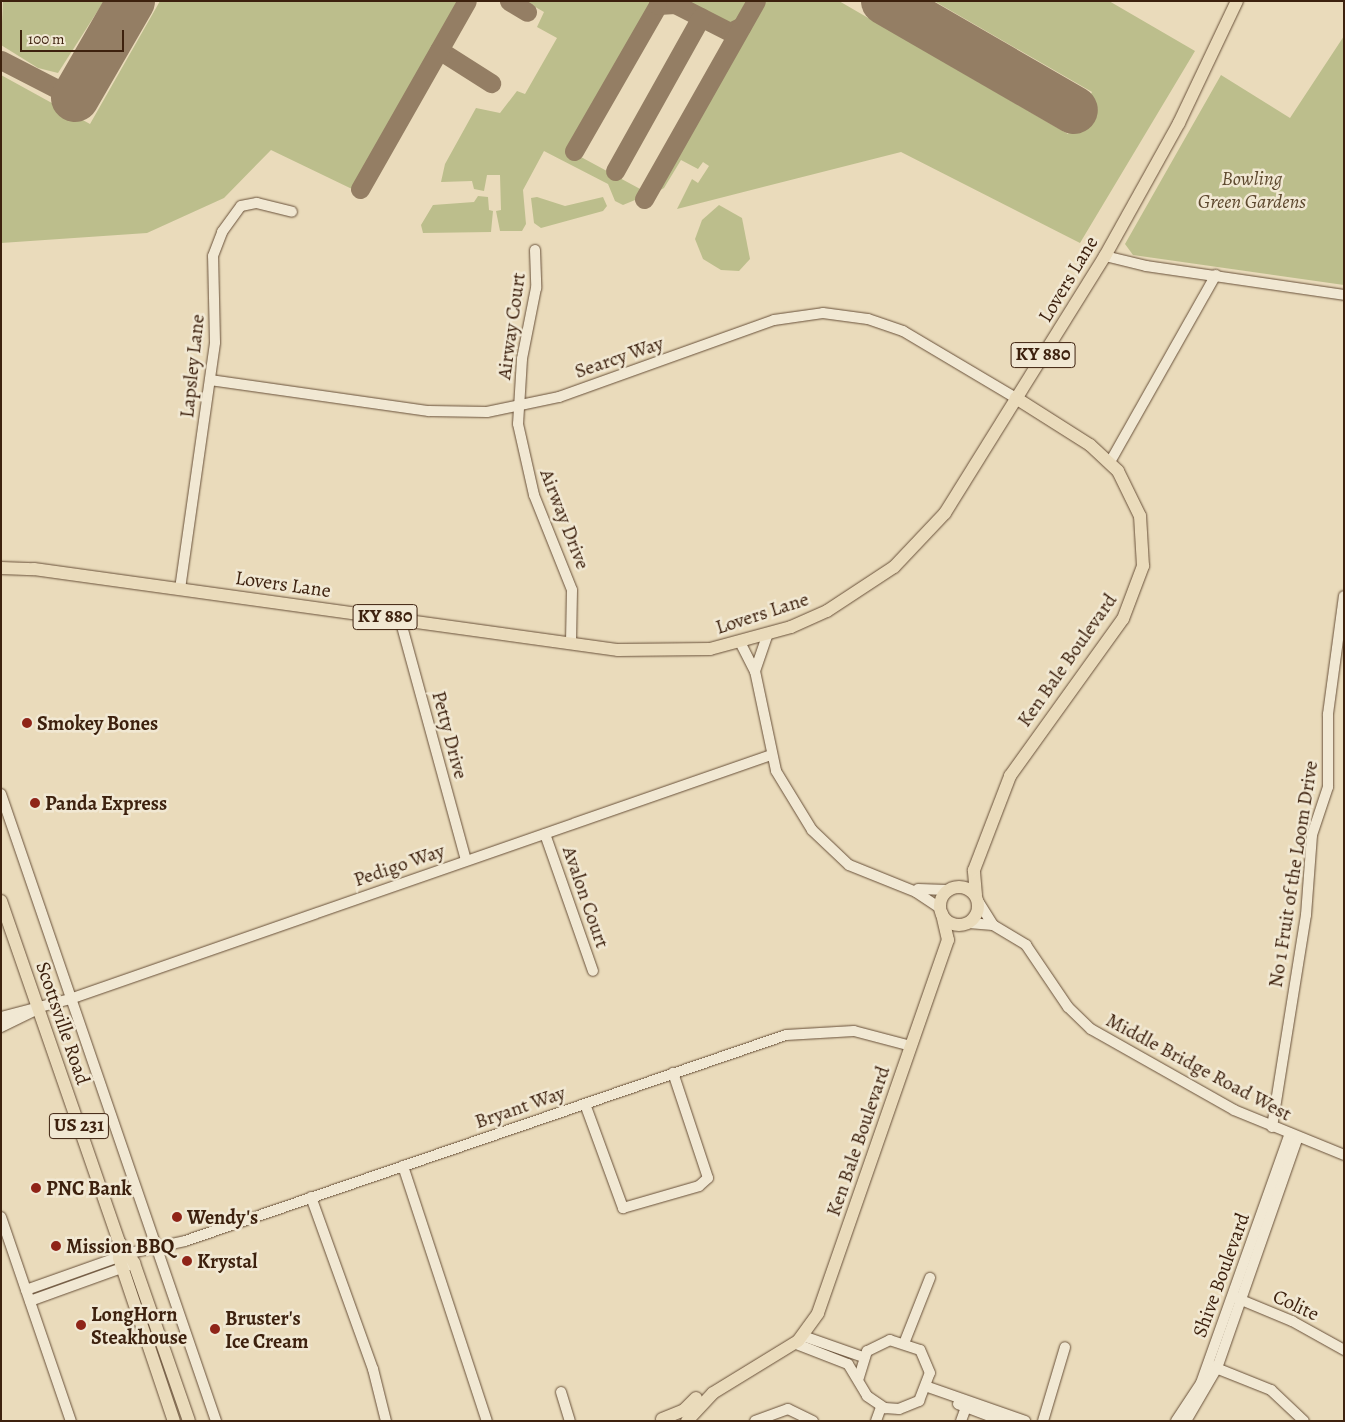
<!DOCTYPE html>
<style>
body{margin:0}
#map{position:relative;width:1345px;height:1422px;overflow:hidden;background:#eadbbb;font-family:Alegreya,serif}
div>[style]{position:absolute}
.green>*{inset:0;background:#bcbe8c}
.taxiway>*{height:19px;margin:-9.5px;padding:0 9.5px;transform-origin:9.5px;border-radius:9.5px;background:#947e64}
.runway>*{height:48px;margin:-24px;padding:0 24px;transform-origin:24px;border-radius:24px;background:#947e64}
.roads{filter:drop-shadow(0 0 1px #685039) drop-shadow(0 0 1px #685039)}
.minor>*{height:10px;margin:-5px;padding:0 5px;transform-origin:5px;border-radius:5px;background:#f1e8d3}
.major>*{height:12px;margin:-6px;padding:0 6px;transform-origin:6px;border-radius:6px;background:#eadbbb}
.major>.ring{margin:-6px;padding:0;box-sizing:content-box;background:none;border:12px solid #eadbbb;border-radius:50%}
.dots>*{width:14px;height:14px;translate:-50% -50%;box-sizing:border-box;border:2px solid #f1e8d3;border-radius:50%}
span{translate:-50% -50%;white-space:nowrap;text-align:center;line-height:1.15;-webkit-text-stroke:5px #f1e8d3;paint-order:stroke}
.shield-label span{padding:1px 4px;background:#f1e8d3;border:1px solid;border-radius:4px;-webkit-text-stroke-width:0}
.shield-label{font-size:19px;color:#3d210e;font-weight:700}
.park-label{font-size:20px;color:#5d482e;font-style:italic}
.street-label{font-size:20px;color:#3d210e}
.poi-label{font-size:20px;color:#3d210e;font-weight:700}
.left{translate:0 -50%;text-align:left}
.frame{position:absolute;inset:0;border:2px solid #3d210e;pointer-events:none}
.scale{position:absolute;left:20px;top:30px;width:104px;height:22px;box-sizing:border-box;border:2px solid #3d210e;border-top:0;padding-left:6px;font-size:15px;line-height:18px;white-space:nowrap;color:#3d210e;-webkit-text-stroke:4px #f1e8d3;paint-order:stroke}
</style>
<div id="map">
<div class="green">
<div style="clip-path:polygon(3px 1px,104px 1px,58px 73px,38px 68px,1px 45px)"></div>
<div style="clip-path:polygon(160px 1px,461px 1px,352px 189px,271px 150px,224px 198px,147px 233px,1px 243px,1px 75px,90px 124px)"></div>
<div style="clip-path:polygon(525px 1px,657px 1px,568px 150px,642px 190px,635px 200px,623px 205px,615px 201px,608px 184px,544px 151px,523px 190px,526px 224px,522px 231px,500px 231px,496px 211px,501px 210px,500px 175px,487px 175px,484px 191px,474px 189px,472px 181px,441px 182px,445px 164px,476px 108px,500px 113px,517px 91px,525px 94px,557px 38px,537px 27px,544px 12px)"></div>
<div style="clip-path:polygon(679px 1px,748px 1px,735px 22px,725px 25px)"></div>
<div style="clip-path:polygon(764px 1px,839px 1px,1068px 134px,1092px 92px,934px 1px,1109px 1px,1195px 51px,1080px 243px,901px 152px,677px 209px,692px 179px,698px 183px,709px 166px,703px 162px,698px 169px,681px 160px,664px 188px,650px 196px)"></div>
<div style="clip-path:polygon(1344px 36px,1344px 285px,1133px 255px,1125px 244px,1221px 75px,1290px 118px)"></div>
<div style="clip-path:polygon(478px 196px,488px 197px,489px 210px,493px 211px,491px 232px,423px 233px,421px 225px,433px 205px,474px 202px)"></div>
<div style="clip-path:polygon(537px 197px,565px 206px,603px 197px,607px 206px,603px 211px,541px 228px,534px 223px,531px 198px)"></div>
<div style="clip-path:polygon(719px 205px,742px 218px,750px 259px,739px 271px,721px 270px,703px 259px,695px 239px,702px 220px)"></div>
</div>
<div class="taxiway">
<div style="left:509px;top:1px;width:21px;rotate:31deg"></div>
<div style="left:439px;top:50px;width:62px;rotate:32.4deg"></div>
<div style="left:1px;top:60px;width:83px;rotate:27.2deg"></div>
<div style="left:574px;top:151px;width:168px;rotate:-60.1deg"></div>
<div style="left:658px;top:5px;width:17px;rotate:-3deg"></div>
<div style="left:675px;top:4px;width:62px;rotate:27deg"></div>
<div style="left:730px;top:32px;width:13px;rotate:-27deg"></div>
<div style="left:615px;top:171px;width:176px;rotate:-60.8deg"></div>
<div style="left:360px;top:189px;width:216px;rotate:-60.4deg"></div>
<div style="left:644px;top:199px;width:227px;rotate:-60.5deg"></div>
</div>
<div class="runway">
<div style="left:885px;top:1px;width:218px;rotate:30deg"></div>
<div style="left:75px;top:98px;width:112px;rotate:-60deg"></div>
</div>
<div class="roads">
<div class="minor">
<div style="left:535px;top:250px;width:38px;rotate:88deg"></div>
<div style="left:536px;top:288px;width:72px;rotate:101.2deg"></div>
<div style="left:522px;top:359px;width:65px;rotate:93.5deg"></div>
<div style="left:518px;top:424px;width:73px;rotate:77.3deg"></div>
<div style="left:534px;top:495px;width:102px;rotate:68.2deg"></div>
<div style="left:572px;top:590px;width:53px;rotate:91.1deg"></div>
<div style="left:1105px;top:256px;width:42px;rotate:13.7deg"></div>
<div style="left:1146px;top:266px;width:200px;rotate:8.3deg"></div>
<div style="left:210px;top:380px;width:221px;rotate:8.1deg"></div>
<div style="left:429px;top:411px;width:58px;rotate:1deg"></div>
<div style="left:487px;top:412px;width:74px;rotate:-11.8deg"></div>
<div style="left:559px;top:397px;width:228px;rotate:-19.7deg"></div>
<div style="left:774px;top:320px;width:49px;rotate:-8.1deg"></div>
<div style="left:823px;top:313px;width:45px;rotate:7.6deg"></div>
<div style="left:868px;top:319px;width:37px;rotate:19deg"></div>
<div style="left:903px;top:331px;width:131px;rotate:30.7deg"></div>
<div style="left:1110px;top:462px;width:215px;rotate:-60.5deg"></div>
<div style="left:180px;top:589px;width:249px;rotate:-81.9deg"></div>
<div style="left:215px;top:342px;width:86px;rotate:-91.3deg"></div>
<div style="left:213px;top:256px;width:26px;rotate:-69deg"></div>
<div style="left:222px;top:232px;width:32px;rotate:-54deg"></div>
<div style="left:241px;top:206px;width:16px;rotate:-11deg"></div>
<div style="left:257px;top:203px;width:36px;rotate:14deg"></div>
<div style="left:400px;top:619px;width:250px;rotate:74.7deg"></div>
<div style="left:740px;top:642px;width:33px;rotate:63deg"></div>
<div style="left:755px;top:671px;width:102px;rotate:78.1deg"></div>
<div style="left:776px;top:771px;width:69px;rotate:58.6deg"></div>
<div style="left:812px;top:830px;width:51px;rotate:43.4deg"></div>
<div style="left:849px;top:865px;width:72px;rotate:21.9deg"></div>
<div style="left:916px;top:892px;width:29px;rotate:34deg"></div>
<div style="left:755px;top:671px;width:39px;rotate:-71deg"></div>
<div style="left:1px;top:794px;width:663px;rotate:71.07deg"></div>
<div style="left:545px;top:834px;width:145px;rotate:70.7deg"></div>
<div style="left:918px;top:889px;width:29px;rotate:2deg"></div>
<div style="left:978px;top:901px;width:28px;rotate:58deg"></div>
<div style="left:969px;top:923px;width:24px;rotate:5deg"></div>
<div style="left:993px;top:925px;width:39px;rotate:31deg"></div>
<div style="left:1026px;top:945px;width:75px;rotate:55.9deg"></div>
<div style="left:1068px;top:1007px;width:32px;rotate:44deg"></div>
<div style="left:1091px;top:1029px;width:164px;rotate:29.5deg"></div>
<div style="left:1234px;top:1110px;width:119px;rotate:22.2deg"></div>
<div style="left:1px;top:1017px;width:71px;rotate:-14.6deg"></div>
<div style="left:70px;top:999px;width:742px;rotate:-19.19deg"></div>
<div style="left:1px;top:1027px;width:41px;rotate:-25.9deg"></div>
<div style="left:585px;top:1104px;width:111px;rotate:69.9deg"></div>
<div style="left:623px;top:1208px;width:79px;rotate:-16.1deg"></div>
<div style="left:699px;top:1186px;width:12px;rotate:-42deg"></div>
<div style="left:708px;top:1178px;width:111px;rotate:-108.4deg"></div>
<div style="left:1272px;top:1127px;width:215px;rotate:-80.9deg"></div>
<div style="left:1306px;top:915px;width:80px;rotate:-85.7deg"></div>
<div style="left:1312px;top:835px;width:51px;rotate:-71.6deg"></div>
<div style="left:1328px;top:787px;width:73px;rotate:-90deg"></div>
<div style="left:1328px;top:714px;width:119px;rotate:-82.3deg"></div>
<div style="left:403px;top:1166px;width:268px;rotate:71.8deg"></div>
<div style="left:311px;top:1197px;width:183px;rotate:70.2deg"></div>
<div style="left:373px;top:1369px;width:54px;rotate:76deg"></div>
<div style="left:1px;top:1217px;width:216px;rotate:71.1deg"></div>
<div style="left:26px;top:1290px;width:110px;rotate:-19.6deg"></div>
<div style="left:130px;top:1253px;width:56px;rotate:-12.3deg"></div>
<div style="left:185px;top:1241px;width:635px;rotate:-18.92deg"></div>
<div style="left:786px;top:1035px;width:68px;rotate:-3.4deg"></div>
<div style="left:854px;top:1031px;width:59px;rotate:14.7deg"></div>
<div style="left:1234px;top:1297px;width:63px;rotate:22.5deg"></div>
<div style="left:1292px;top:1321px;width:60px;rotate:29.1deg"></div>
<div style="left:30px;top:1301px;width:103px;rotate:-19.8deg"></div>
<div style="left:803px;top:1336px;width:64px;rotate:19.3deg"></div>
<div style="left:905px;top:1341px;width:68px;rotate:-68.4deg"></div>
<div style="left:794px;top:1343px;width:58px;rotate:21.3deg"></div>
<div style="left:848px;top:1364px;width:37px;rotate:59deg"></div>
<div style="left:867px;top:1396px;width:22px;rotate:34deg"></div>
<div style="left:885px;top:1408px;width:14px;rotate:4deg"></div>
<div style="left:899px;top:1409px;width:22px;rotate:-22deg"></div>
<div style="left:919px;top:1401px;width:30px;rotate:-69deg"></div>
<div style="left:930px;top:1373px;width:25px;rotate:-113deg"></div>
<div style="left:920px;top:1350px;width:32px;rotate:-162deg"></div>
<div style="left:890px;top:1340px;width:25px;rotate:154deg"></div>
<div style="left:867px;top:1351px;width:28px;rotate:107deg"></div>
<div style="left:1211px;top:1366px;width:65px;rotate:21.8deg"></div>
<div style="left:1271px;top:1390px;width:45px;rotate:43.2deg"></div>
<div style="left:928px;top:1387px;width:103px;rotate:19.3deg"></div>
<div style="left:561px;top:1392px;width:30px;rotate:73deg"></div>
<div style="left:958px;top:1404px;width:48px;rotate:20.7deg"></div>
<div style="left:755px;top:1421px;width:35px;rotate:-20deg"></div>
<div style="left:788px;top:1409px;width:28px;rotate:26deg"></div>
<div style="left:876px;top:1421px;width:15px;rotate:-70deg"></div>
<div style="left:961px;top:1421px;width:20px;rotate:-70deg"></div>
<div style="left:1043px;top:1421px;width:77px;rotate:-73.4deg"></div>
<div style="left:1176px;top:1421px;width:45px;rotate:-56.7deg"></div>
<div style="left:1201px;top:1383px;width:262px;rotate:-70.4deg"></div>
<div style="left:1186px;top:1421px;width:61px;rotate:-59.7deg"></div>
<div style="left:1217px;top:1368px;width:243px;rotate:-70.7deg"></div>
</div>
<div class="major">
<div style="left:1px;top:568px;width:33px;rotate:2deg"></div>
<div style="left:34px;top:569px;width:590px;rotate:7.9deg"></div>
<div style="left:618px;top:650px;width:92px;rotate:-0.6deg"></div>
<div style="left:710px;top:649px;width:84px;rotate:-15.2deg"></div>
<div style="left:791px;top:627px;width:39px;rotate:-24deg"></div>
<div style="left:827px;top:611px;width:80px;rotate:-33.3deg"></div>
<div style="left:894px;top:567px;width:74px;rotate:-46.6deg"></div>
<div style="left:945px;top:513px;width:303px;rotate:-58.1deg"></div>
<div style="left:1105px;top:256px;width:152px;rotate:-60.9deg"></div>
<div style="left:1179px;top:123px;width:135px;rotate:-64.6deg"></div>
<div class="ring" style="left:940px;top:887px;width:26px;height:26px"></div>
<div style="left:976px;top:895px;width:25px;rotate:-95deg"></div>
<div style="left:974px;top:870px;width:101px;rotate:-69deg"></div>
<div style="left:1010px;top:776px;width:193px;rotate:-54.3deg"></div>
<div style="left:1123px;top:619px;width:57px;rotate:-69.3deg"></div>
<div style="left:1143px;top:566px;width:50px;rotate:-93.4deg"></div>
<div style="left:1140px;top:516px;width:50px;rotate:-116.1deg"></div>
<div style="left:1118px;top:471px;width:38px;rotate:-137deg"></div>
<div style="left:1090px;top:445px;width:88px;rotate:-147.6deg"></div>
<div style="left:1px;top:901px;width:361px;rotate:70.9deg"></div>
<div style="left:119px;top:1242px;width:16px;rotate:90deg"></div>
<div style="left:119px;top:1258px;width:172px;rotate:71.4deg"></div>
<div style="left:119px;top:1242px;width:26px;rotate:54deg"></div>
<div style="left:134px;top:1263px;width:167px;rotate:70.8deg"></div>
<div style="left:662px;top:1419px;width:24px;rotate:-22deg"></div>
<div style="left:684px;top:1410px;width:17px;rotate:-45deg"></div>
<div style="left:687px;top:1421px;width:38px;rotate:-47deg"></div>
<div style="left:713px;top:1393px;width:100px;rotate:-31.5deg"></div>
<div style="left:798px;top:1341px;width:34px;rotate:-54deg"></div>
<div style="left:818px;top:1313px;width:395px;rotate:-70.8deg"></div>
<div style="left:948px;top:940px;width:27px;rotate:-103deg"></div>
</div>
</div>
<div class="dots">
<div style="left:27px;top:723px;background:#8f2418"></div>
<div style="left:35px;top:803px;background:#8f2418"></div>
<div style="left:36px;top:1188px;background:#8f2418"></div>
<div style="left:177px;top:1217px;background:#8f2418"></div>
<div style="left:56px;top:1246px;background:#8f2418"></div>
<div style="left:187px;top:1261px;background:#8f2418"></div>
<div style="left:81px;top:1325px;background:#8f2418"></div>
<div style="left:215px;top:1329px;background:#8f2418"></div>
</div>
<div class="shield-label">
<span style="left:1043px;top:355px">KY 880</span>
<span style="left:385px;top:617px">KY 880</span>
<span style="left:79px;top:1126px">US 231</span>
</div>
<div class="park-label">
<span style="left:1252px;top:190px">Bowling<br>Green Gardens</span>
</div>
<div class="street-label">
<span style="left:1068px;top:279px;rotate:-59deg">Lovers Lane</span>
<span style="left:511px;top:326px;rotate:-82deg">Airway Court</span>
<span style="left:619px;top:357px;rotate:-19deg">Searcy Way</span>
<span style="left:192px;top:366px;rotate:-84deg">Lapsley Lane</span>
<span style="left:565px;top:519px;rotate:69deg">Airway Drive</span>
<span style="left:283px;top:584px;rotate:8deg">Lovers Lane</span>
<span style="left:762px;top:613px;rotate:-18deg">Lovers Lane</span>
<span style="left:1067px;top:660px;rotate:-55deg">Ken Bale Boulevard</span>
<span style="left:450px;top:735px;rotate:75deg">Petty Drive</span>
<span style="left:399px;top:865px;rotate:-19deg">Pedigo Way</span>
<span style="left:1293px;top:874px;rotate:-81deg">No 1 Fruit of the Loom Drive</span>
<span style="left:586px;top:897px;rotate:71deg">Avalon Court</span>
<span style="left:63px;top:1023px;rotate:71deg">Scottsville Road</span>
<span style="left:1199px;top:1067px;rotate:28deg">Middle Bridge Road West</span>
<span style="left:520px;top:1107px;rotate:-19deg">Bryant Way</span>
<span style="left:858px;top:1141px;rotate:-71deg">Ken Bale Boulevard</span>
<span style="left:1221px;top:1275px;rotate:-70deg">Shive Boulevard</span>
<span style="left:1296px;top:1305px;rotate:25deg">Colite</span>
</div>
<div class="poi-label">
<span class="left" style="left:37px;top:723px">Smokey Bones</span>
<span class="left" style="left:45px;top:803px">Panda Express</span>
<span class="left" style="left:46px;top:1188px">PNC Bank</span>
<span class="left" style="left:187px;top:1217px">Wendy's</span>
<span class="left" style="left:66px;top:1246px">Mission BBQ</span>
<span class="left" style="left:197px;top:1261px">Krystal</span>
<span class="left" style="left:91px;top:1326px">LongHorn<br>Steakhouse</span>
<span class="left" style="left:225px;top:1330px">Bruster's<br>Ice Cream</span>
</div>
<div class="frame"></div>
<div class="scale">100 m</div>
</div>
